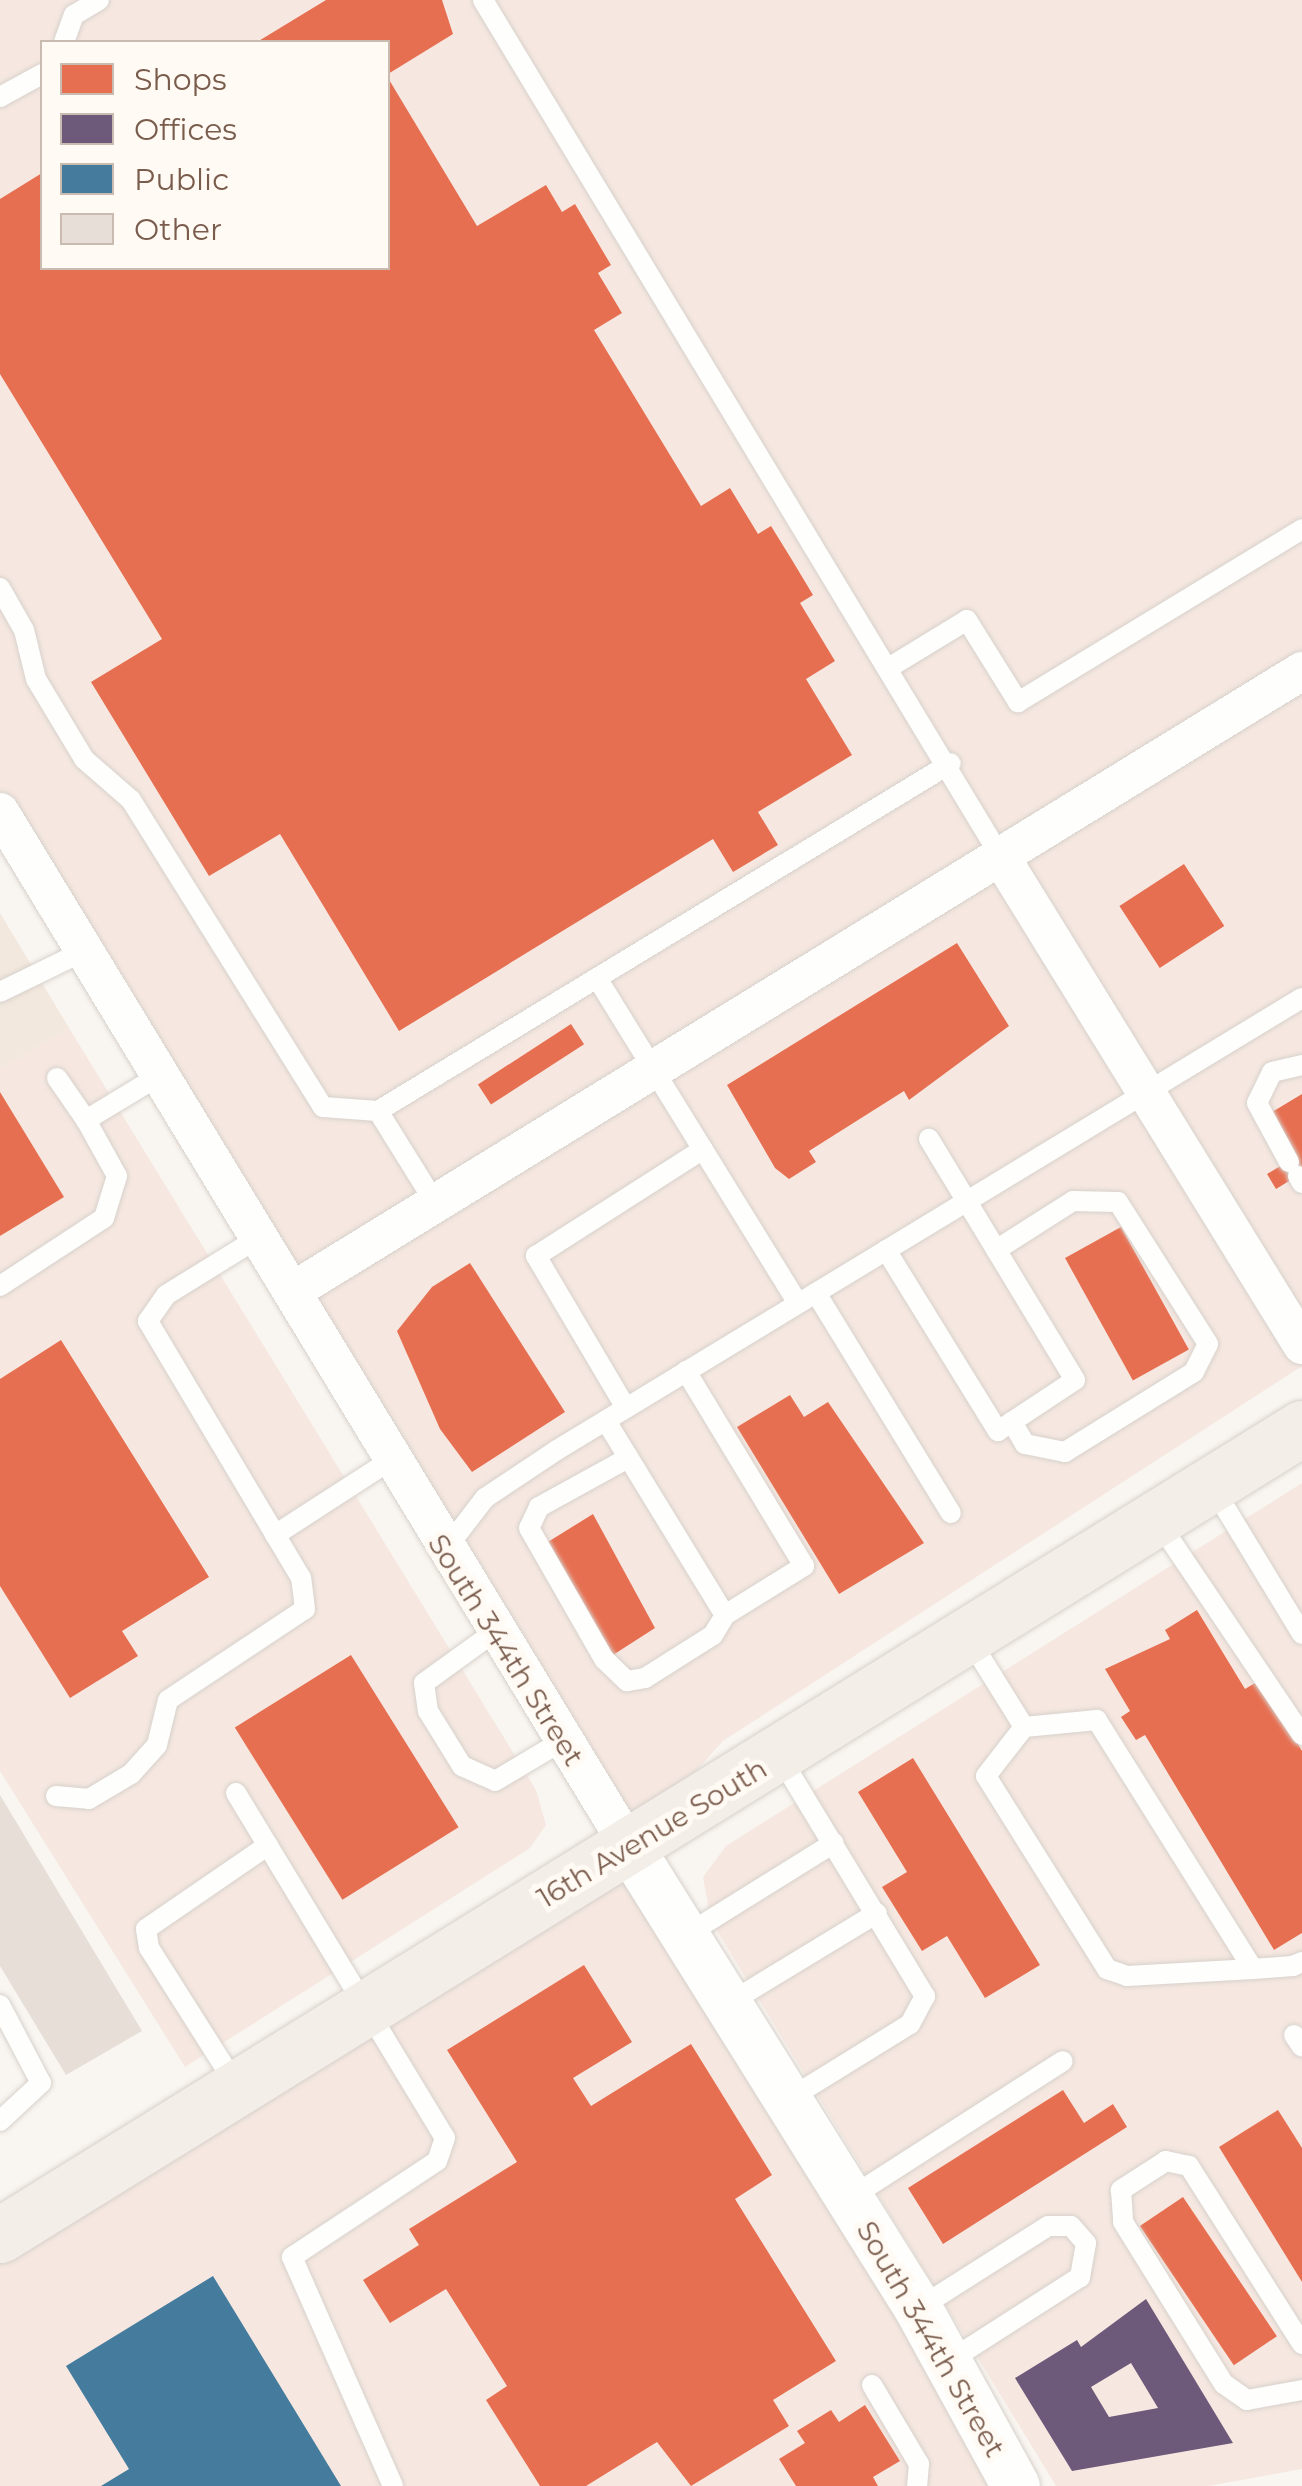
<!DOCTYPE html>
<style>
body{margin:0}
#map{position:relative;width:1302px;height:2486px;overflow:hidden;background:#f9f5f0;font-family:Montserrat,sans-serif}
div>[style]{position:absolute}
.residential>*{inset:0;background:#f2e8de}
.commercial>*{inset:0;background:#f6e8e1}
.shops>*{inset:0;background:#e76f51;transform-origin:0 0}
.offices>*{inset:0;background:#6d597a}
.public>*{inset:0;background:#457b9d}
.building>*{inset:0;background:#e6ded7}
.roads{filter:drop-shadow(0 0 2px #d7d1cb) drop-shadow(0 0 2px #d7d1cb)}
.service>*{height:20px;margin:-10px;padding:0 10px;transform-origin:10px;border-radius:10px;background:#fefefd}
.minor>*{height:38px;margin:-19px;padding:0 19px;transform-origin:19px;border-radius:19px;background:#fefefd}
.tertiary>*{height:48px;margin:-24px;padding:0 24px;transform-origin:24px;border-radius:24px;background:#fefefd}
.primary>*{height:55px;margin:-27.5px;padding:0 27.5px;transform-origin:27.5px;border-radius:27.5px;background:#f3eee8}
span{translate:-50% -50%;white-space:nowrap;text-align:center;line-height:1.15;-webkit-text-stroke:10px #fffaf3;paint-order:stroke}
.street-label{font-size:28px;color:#7a5c4d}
.legend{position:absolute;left:40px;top:40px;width:350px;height:230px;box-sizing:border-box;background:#fffaf3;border:2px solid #cabbb1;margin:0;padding:12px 18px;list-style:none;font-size:30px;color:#7a5c4d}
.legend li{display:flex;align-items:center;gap:20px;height:50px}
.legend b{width:50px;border:2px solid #cabbb1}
</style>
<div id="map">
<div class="residential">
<div style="clip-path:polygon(0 913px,69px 1028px,0 1069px)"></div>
</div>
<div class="commercial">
<div style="clip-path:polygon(evenodd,0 0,1302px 0,1302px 1366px,723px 1741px,629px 1846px,1016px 2486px,0 2486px,0 2235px,629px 1846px,0 812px,0 0,42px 42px,388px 42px,388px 268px,42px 268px,42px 42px)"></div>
<div style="clip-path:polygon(69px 1028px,536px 1790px,546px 1825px,530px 1848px,185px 2067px,0 1771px,0 1069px)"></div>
<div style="clip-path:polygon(1302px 1483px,1302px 2469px,1208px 2486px,1056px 2486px,711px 1921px,703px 1877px,726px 1846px)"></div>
</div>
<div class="shops">
<div style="clip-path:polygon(326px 0,442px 0,453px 34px,388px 74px,388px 42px,257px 42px)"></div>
<div style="clip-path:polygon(388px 78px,477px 226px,546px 185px,562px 212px,575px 204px,611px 265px,598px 273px,622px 313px,594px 330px,701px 506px,730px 488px,758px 534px,771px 526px,792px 560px,813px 595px,800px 603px,835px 661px,806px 679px,852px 755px,758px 812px,778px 845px,733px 872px,713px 839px,399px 1031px,280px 834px,209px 876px,91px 682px,162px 639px,0 374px,0 199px,42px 173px,42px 268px,388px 268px)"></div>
<div style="left:1184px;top:864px;width:74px;height:77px;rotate:57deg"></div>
<div style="clip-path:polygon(957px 943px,1009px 1026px,909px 1100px,904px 1091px,809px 1151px,816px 1162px,789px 1179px,775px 1168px,727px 1085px)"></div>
<div style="left:571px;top:1024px;width:24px;height:111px;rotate:57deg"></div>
<div style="clip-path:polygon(0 1092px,64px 1197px,0 1236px)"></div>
<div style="clip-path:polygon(1302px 1094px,1302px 1173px,1276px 1189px,1267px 1174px,1294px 1158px,1267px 1115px)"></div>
<div style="left:1121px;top:1227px;width:140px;height:64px;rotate:61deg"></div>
<div style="clip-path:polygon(470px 1263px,565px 1412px,472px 1472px,440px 1429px,397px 1331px,432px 1287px)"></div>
<div style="clip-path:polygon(61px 1340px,209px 1577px,122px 1631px,138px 1656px,70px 1698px,0 1586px,0 1379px)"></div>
<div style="clip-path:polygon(790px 1395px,804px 1417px,828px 1402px,924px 1543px,839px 1594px,737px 1427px)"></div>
<div style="clip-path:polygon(593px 1514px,655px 1628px,613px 1655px,543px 1545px)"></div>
<div style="clip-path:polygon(1197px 1610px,1245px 1689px,1260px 1680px,1302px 1751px,1302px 1933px,1274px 1950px,1145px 1735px,1136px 1740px,1121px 1717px,1130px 1711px,1105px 1669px,1170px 1639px,1165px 1630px)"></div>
<div style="left:351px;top:1655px;width:203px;height:137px;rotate:58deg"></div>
<div style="clip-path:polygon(913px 1758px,1040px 1965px,985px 1998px,947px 1936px,922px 1951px,882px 1887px,907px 1872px,858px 1792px)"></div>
<div style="clip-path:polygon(584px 1965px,632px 2042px,573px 2078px,591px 2106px,691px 2044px,772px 2175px,735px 2199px,836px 2361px,773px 2400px,789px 2426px,691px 2486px,657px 2442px,586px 2486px,540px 2486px,486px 2400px,507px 2386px,446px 2289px,390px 2323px,363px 2280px,419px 2245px,409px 2229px,517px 2162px,447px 2050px)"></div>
<div style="clip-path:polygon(1063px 2090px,1084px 2123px,1113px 2104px,1127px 2127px,943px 2244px,908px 2188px)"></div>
<div style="clip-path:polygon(1278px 2110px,1302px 2148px,1302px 2282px,1219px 2147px)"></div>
<div style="left:1183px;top:2197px;width:168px;height:52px;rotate:56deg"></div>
<div style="clip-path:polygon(865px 2405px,900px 2461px,873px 2477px,878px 2486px,796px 2486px,779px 2459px,805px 2443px,797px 2431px,831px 2410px,839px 2422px)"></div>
</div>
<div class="offices">
<div style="clip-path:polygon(evenodd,1146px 2299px,1233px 2443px,1072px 2471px,1015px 2378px,1077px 2340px,1081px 2347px,1146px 2299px,1131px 2363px,1158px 2408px,1109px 2417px,1091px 2387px,1131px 2363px)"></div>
</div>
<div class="public">
<div style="clip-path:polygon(213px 2276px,341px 2486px,101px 2486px,129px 2469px,66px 2366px)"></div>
</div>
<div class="building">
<div style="clip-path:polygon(0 1795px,142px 2031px,66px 2075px,0 1966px)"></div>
</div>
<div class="roads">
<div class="service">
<div style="left:483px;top:0;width:998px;rotate:58.86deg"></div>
<div style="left:64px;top:42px;width:29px;rotate:-70deg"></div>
<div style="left:74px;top:15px;width:29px;rotate:-31deg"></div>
<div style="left:0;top:97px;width:48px;rotate:-28.7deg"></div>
<div style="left:0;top:588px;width:48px;rotate:60.3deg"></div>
<div style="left:24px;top:630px;width:50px;rotate:76.2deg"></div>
<div style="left:36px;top:679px;width:93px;rotate:59deg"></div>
<div style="left:84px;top:759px;width:62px;rotate:41.1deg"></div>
<div style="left:131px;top:800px;width:362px;rotate:58deg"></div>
<div style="left:323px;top:1107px;width:55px;rotate:4.2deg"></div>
<div style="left:378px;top:1111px;width:670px;rotate:-31.27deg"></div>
<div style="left:890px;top:667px;width:90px;rotate:-31.4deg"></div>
<div style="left:967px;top:620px;width:97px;rotate:58.1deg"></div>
<div style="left:1018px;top:702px;width:333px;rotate:-31.3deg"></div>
<div style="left:597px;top:978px;width:382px;rotate:58.3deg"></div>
<div style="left:0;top:992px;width:96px;rotate:-26deg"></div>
<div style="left:57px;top:1078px;width:51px;rotate:55.4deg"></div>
<div style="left:378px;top:1111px;width:110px;rotate:58.1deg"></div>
<div style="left:1289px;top:1162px;width:67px;rotate:-118.5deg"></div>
<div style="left:1257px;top:1103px;width:34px;rotate:-64deg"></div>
<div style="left:1272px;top:1072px;width:31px;rotate:-13deg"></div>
<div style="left:1298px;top:1176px;width:8px;rotate:60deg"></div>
<div style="left:886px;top:1250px;width:213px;rotate:58.3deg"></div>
<div style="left:998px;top:1431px;width:92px;rotate:-33.5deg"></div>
<div style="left:1075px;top:1380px;width:282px;rotate:-121.2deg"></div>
<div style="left:996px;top:1250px;width:91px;rotate:-32.5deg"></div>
<div style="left:1073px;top:1201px;width:45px;rotate:1.3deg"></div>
<div style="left:1118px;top:1202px;width:168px;rotate:57.6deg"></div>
<div style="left:1208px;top:1344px;width:31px;rotate:117deg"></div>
<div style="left:1194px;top:1372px;width:152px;rotate:148.2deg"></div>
<div style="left:1065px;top:1452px;width:41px;rotate:-168.7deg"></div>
<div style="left:1025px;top:1444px;width:26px;rotate:-121deg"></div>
<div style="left:0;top:1286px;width:124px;rotate:-33.2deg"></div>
<div style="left:104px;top:1218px;width:44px;rotate:-72.8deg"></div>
<div style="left:117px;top:1176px;width:64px;rotate:-119deg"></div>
<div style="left:86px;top:1120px;width:89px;rotate:-31.2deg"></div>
<div style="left:816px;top:1293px;width:258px;rotate:58.5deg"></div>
<div style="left:626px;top:1408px;width:177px;rotate:-120.6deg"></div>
<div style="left:536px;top:1256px;width:198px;rotate:-32.6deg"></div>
<div style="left:606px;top:1421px;width:228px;rotate:58.5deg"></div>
<div style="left:725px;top:1615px;width:93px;rotate:-31.8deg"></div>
<div style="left:804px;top:1566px;width:228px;rotate:-121.2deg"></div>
<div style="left:628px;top:1458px;width:102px;rotate:151.2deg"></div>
<div style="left:539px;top:1507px;width:23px;rotate:115deg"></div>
<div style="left:529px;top:1528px;width:151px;rotate:60.2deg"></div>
<div style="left:604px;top:1659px;width:32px;rotate:44deg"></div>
<div style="left:627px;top:1681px;width:18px;rotate:-9deg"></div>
<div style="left:645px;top:1678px;width:80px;rotate:-32.3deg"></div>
<div style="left:713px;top:1635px;width:23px;rotate:-59deg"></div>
<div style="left:1212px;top:1486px;width:173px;rotate:58.7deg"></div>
<div style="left:1157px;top:1520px;width:259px;rotate:56deg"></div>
<div style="left:275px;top:1535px;width:135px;rotate:-32.9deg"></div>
<div style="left:445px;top:1550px;width:66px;rotate:-52.4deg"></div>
<div style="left:485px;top:1498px;width:87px;rotate:-33.7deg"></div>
<div style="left:557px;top:1450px;width:871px;rotate:-31.25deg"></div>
<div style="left:493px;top:1633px;width:85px;rotate:144.1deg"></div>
<div style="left:424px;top:1683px;width:28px;rotate:82deg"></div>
<div style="left:428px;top:1711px;width:65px;rotate:58.3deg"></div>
<div style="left:462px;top:1766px;width:36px;rotate:24deg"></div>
<div style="left:495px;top:1781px;width:78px;rotate:-30.8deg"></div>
<div style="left:968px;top:1637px;width:106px;rotate:58.1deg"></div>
<div style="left:780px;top:1757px;width:280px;rotate:58.8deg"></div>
<div style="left:925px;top:1996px;width:32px;rotate:118deg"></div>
<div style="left:910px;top:2024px;width:145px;rotate:148.3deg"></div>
<div style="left:236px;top:1793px;width:403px;rotate:58.8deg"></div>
<div style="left:445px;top:2138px;width:24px;rotate:109deg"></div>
<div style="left:437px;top:2161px;width:174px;rotate:146.5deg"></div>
<div style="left:292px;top:2257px;width:250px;rotate:66.2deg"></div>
<div style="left:56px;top:1796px;width:33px;rotate:5deg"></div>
<div style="left:89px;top:1799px;width:49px;rotate:-30.8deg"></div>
<div style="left:131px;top:1774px;width:39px;rotate:-48deg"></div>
<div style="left:157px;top:1745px;width:46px;rotate:-76.3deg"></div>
<div style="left:168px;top:1700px;width:164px;rotate:-33.6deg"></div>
<div style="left:305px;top:1609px;width:31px;rotate:-97deg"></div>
<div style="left:301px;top:1578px;width:299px;rotate:-120.8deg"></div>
<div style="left:148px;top:1321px;width:32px;rotate:-55deg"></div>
<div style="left:166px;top:1295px;width:114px;rotate:-31.7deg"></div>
<div style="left:686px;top:1935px;width:174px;rotate:-31.9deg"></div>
<div style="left:1253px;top:1969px;width:294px;rotate:-122.1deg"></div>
<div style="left:1097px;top:1720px;width:73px;rotate:174.5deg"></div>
<div style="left:1024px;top:1727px;width:62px;rotate:127.8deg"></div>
<div style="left:986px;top:1776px;width:228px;rotate:57.9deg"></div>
<div style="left:1107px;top:1969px;width:21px;rotate:19deg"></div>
<div style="left:1127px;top:1976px;width:126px;rotate:-3.2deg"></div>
<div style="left:1253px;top:1969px;width:40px;rotate:-4.3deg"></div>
<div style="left:1293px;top:1966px;width:10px;rotate:-24deg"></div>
<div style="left:729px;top:2003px;width:173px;rotate:-31.3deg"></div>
<div style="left:0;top:2005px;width:88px;rotate:62.3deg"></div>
<div style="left:41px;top:2083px;width:56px;rotate:137.2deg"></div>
<div style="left:1294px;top:2035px;width:14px;rotate:56deg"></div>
<div style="left:236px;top:2085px;width:162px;rotate:-122.4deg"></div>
<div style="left:149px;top:1948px;width:19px;rotate:-99deg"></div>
<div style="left:146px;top:1929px;width:148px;rotate:-34.5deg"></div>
<div style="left:848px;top:2199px;width:255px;rotate:-32.7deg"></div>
<div style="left:919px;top:2308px;width:153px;rotate:-32.4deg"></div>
<div style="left:1048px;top:2226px;width:23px"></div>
<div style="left:1071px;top:2226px;width:23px;rotate:49deg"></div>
<div style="left:1086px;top:2243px;width:35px;rotate:100deg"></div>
<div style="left:1080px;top:2277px;width:156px;rotate:147.3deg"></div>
<div style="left:1302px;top:2344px;width:211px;rotate:-122.4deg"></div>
<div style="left:1189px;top:2166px;width:24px;rotate:-168deg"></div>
<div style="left:1166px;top:2161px;width:54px;rotate:147.2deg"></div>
<div style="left:1121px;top:2190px;width:32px;rotate:86deg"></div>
<div style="left:1123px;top:2222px;width:191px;rotate:58.1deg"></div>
<div style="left:1224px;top:2384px;width:28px;rotate:35deg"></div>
<div style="left:1247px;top:2400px;width:56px;rotate:-10.3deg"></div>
<div style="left:872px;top:2385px;width:92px;rotate:59.3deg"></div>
<div style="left:919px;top:2464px;width:22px;rotate:95deg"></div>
</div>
<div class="minor">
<div style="left:0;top:812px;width:1210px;rotate:58.69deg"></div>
<div style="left:999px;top:854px;width:577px;rotate:58.32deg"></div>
<div style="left:296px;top:1289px;width:1181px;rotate:-31.56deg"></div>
</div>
<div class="tertiary">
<div style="left:629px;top:1846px;width:545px;rotate:57.97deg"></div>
<div style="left:918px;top:2308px;width:203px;rotate:61.2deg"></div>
</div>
<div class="primary">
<div style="left:0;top:2235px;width:1532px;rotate:-31.79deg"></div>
</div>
</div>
<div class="street-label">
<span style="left:506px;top:1650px;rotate:58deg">South 344th Street</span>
<span style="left:652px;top:1833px;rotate:-31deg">16th Avenue South</span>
<span style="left:931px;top:2339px;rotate:60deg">South 344th Street</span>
</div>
<ul class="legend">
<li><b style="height:28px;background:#e76f51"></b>Shops</li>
<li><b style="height:28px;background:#6d597a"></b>Offices</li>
<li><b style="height:28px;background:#457b9d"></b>Public</li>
<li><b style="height:28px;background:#e6ded7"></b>Other</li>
</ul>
</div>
